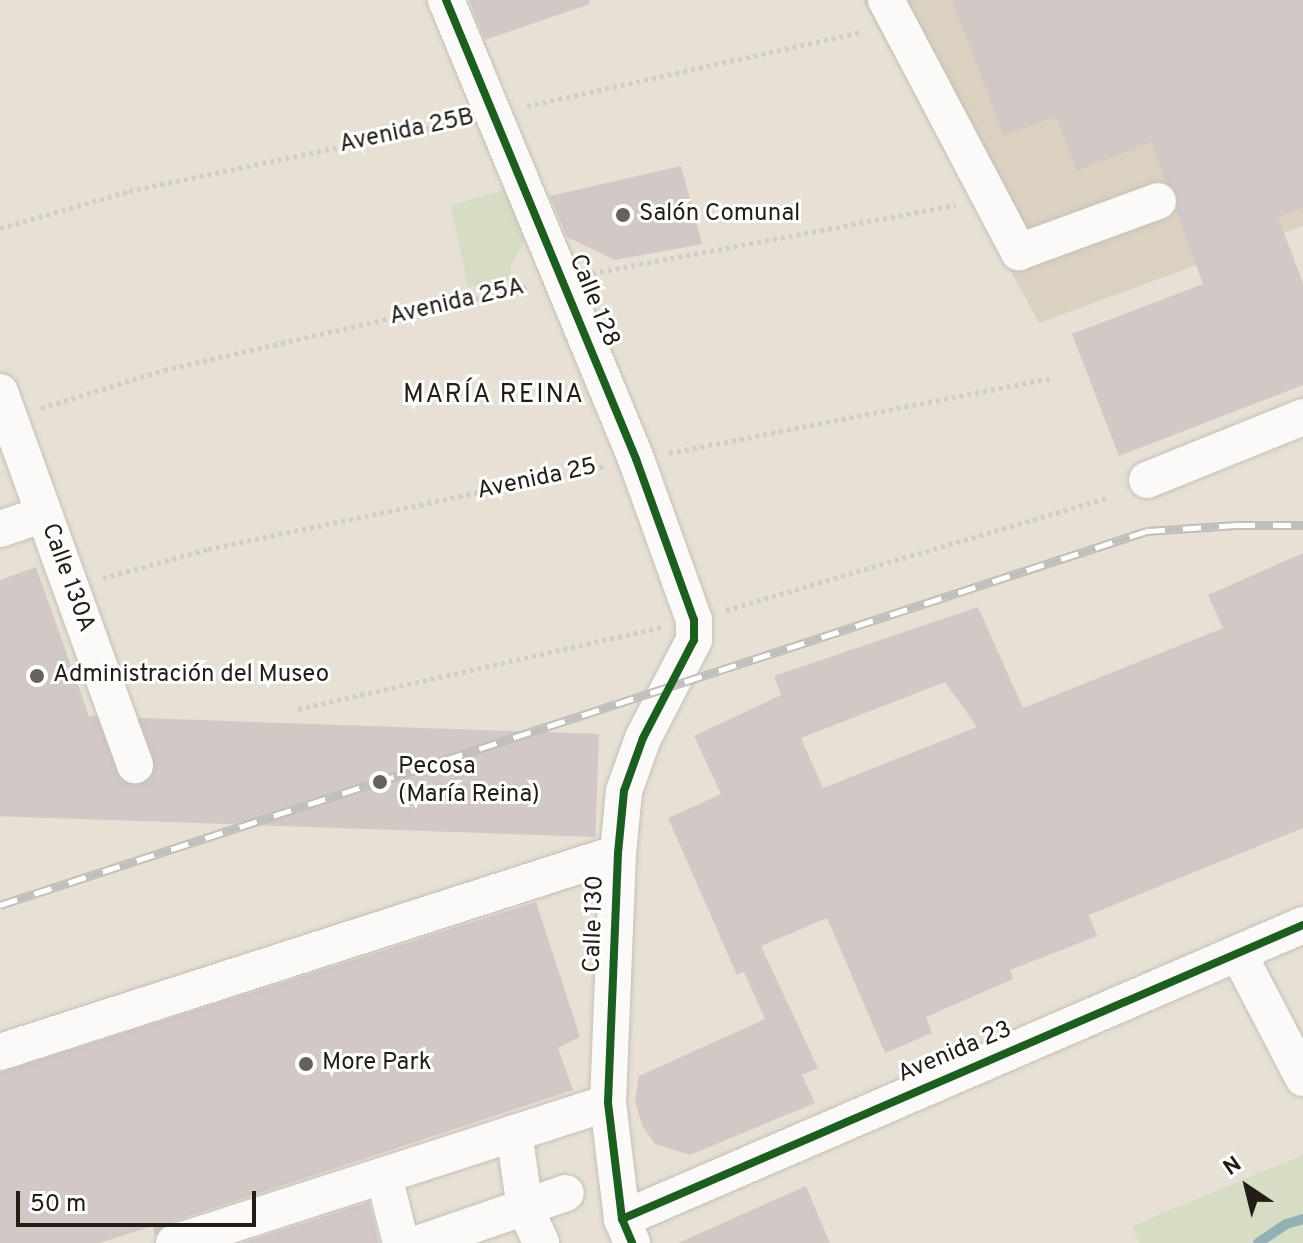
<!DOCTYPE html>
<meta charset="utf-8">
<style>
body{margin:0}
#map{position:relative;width:1303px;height:1243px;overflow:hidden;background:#e7e1d5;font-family:Overpass,sans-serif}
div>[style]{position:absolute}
.industrial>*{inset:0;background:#dad1c1}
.green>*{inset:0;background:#d7dcc5}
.stream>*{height:10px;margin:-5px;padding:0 5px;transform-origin:5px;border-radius:5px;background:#93b1b5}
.building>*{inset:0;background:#d2c8c6;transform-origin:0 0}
.path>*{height:5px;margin-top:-2.5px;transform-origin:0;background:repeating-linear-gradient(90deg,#d0cecb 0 4px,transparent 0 8px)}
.roads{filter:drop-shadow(0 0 2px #c4c0b7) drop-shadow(0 0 2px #c4c0b7)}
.minor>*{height:36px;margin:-18px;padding:0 18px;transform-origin:18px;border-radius:18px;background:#fbfaf9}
.rail>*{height:9px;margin-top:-4.5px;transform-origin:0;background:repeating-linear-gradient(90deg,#fff 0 18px,#c1bfbc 0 36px);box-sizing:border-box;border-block:2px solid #c1bfbc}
.cycleway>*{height:8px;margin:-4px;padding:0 4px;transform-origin:4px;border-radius:4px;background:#1b5e20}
.dots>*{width:22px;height:22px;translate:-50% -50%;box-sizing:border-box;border:4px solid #fff;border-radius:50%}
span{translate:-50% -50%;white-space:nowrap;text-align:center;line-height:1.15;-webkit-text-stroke:6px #fff;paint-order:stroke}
.street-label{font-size:24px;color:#221e16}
.poi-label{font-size:24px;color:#221e16}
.left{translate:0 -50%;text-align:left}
.neighbourhood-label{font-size:26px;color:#221e16;letter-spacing:2px}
.north{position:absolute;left:1207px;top:1147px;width:80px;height:80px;-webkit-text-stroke:6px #fff;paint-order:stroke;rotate:325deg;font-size:22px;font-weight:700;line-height:32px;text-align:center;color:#221e16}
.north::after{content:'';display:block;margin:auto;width:28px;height:36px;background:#221e16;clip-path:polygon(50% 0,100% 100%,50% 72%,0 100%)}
.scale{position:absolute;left:16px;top:1191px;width:240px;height:36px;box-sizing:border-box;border:4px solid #221e16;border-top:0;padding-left:10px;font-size:24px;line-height:28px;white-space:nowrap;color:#221e16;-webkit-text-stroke:6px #fff;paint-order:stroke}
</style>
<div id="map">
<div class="industrial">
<div style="clip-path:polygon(863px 0,1303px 0,1303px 226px,1039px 323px)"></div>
</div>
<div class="green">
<div style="clip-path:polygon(509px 189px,527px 237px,511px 264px,509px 280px,468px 287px,451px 205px)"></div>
<div style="clip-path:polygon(1303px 1155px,1303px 1243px,1139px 1243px,1132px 1226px)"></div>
</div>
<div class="stream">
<div style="left:1258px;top:1243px;width:34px;rotate:-34deg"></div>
<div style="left:1286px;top:1224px;width:18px;rotate:-16deg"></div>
</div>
<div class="building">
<div style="clip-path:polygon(469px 0,589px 0,590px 4px,485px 40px)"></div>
<div style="clip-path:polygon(952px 0,1303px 0,1303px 208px,1278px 217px,1303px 283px,1303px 385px,1119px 456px,1072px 334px,1203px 284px,1176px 210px,1177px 193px,1166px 182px,1151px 142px,1077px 171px,1056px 116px,1004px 136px)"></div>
<div style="clip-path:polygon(681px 166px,702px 244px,615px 260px,567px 237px,550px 196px)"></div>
<div style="clip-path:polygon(evenodd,1303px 553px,1303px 828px,1089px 915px,1097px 936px,1010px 970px,1013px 979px,926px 1017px,932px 1033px,885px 1053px,827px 918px,761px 946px,818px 1068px,802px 1075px,815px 1103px,690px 1155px,655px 1144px,642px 1125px,635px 1101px,639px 1076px,765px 1019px,744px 972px,737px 975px,668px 818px,721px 794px,694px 736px,781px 695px,774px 676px,978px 607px,1023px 708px,1223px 628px,1208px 595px,1303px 553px,945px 682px,977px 727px,823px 788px,801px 738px,945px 682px)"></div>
<div style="clip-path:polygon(36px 567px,109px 772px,0 807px,0 580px)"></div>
<div style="left:599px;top:734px;width:103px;height:631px;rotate:92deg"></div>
<div style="clip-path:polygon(536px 902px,580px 1037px,558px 1048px,573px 1090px,168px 1223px,155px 1236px,153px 1226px,99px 1243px,0 1243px,0 1072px)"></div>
<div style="clip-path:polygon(806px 1186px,830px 1243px,678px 1243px)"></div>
<div style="clip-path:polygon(369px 1202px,379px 1243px,242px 1243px)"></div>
</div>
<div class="path">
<div style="left:527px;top:106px;width:343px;rotate:-12.5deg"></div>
<div style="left:0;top:228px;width:134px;rotate:-16deg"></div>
<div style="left:129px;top:191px;width:341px;rotate:-11.8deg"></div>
<div style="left:592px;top:273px;width:370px;rotate:-10.6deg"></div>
<div style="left:41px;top:408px;width:129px;rotate:-17.2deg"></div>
<div style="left:164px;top:370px;width:376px;rotate:-12.9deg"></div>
<div style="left:669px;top:453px;width:391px;rotate:-11.1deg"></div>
<div style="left:103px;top:578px;width:109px;rotate:-15.4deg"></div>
<div style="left:208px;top:549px;width:405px;rotate:-11.8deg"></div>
<div style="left:726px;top:610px;width:399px;rotate:-16.4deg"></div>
<div style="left:298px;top:709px;width:374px;rotate:-12.7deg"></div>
</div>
<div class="roads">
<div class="minor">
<div style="left:446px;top:0;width:497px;rotate:67.5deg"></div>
<div style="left:636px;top:459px;width:171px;rotate:70.2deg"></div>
<div style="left:694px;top:620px;width:20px;rotate:90deg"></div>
<div style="left:694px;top:640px;width:110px;rotate:117.5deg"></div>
<div style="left:643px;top:738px;width:56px;rotate:109.7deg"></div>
<div style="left:624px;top:791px;width:62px;rotate:95.5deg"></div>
<div style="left:618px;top:853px;width:250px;rotate:92.3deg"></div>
<div style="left:608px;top:1103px;width:117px;rotate:83.1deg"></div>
<div style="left:622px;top:1219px;width:26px;rotate:67deg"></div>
<div style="left:886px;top:0;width:285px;rotate:62.2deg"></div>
<div style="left:1019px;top:252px;width:148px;rotate:-20.1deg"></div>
<div style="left:0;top:392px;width:397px;rotate:70.1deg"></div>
<div style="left:1147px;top:480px;width:168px;rotate:-22deg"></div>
<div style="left:0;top:529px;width:46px;rotate:-18.8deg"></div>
<div style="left:1238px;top:953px;width:141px;rotate:62.5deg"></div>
<div style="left:0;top:1052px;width:649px;rotate:-17.85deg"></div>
<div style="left:514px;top:1133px;width:76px;rotate:81.7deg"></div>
<div style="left:525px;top:1208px;width:38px;rotate:65deg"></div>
<div style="left:384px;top:1176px;width:69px;rotate:75.8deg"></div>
<div style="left:622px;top:1219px;width:742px;rotate:-23.35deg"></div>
<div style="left:174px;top:1243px;width:456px;rotate:-17.9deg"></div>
<div style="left:420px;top:1243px;width:154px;rotate:-18.9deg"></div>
</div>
</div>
<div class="rail">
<div style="left:0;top:905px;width:1206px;rotate:-18.06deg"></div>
<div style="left:1147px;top:531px;width:90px;rotate:-3.8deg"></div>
<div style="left:1237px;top:525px;width:66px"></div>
</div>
<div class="cycleway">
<div style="left:446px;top:0;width:497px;rotate:67.5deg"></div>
<div style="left:636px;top:459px;width:171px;rotate:70.2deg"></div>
<div style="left:694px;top:620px;width:20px;rotate:90deg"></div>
<div style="left:694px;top:640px;width:110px;rotate:117.5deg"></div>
<div style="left:643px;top:738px;width:56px;rotate:109.7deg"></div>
<div style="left:624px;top:791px;width:62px;rotate:95.5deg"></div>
<div style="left:618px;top:853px;width:250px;rotate:92.3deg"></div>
<div style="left:608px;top:1103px;width:117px;rotate:83.1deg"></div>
<div style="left:622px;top:1219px;width:26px;rotate:67deg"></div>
<div style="left:622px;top:1219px;width:742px;rotate:-23.35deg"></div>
</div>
<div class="dots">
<div style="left:623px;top:215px;background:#676259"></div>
<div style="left:37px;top:676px;background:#676259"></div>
<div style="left:380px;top:782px;background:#676259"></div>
<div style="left:306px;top:1064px;background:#676259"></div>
</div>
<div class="street-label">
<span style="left:407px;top:132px;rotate:-12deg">Avenida 25B</span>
<span style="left:593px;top:301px;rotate:68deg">Calle 128</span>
<span style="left:457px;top:303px;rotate:-13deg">Avenida 25A</span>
<span style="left:537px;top:480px;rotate:-12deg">Avenida 25</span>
<span style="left:67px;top:578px;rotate:70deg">Calle 130A</span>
<span style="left:595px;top:924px;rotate:-88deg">Calle 130</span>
<span style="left:955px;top:1053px;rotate:-23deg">Avenida 23</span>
</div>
<div class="poi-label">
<span class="left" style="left:639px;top:215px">Salón Comunal</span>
<span class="left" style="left:53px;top:676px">Administración del Museo</span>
<span class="left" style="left:398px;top:782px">Pecosa<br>(María Reina)</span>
<span class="left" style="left:322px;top:1064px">More Park</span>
</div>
<div class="neighbourhood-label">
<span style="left:494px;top:396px">MARÍA REINA</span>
</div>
<div class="north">N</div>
<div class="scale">50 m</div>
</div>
